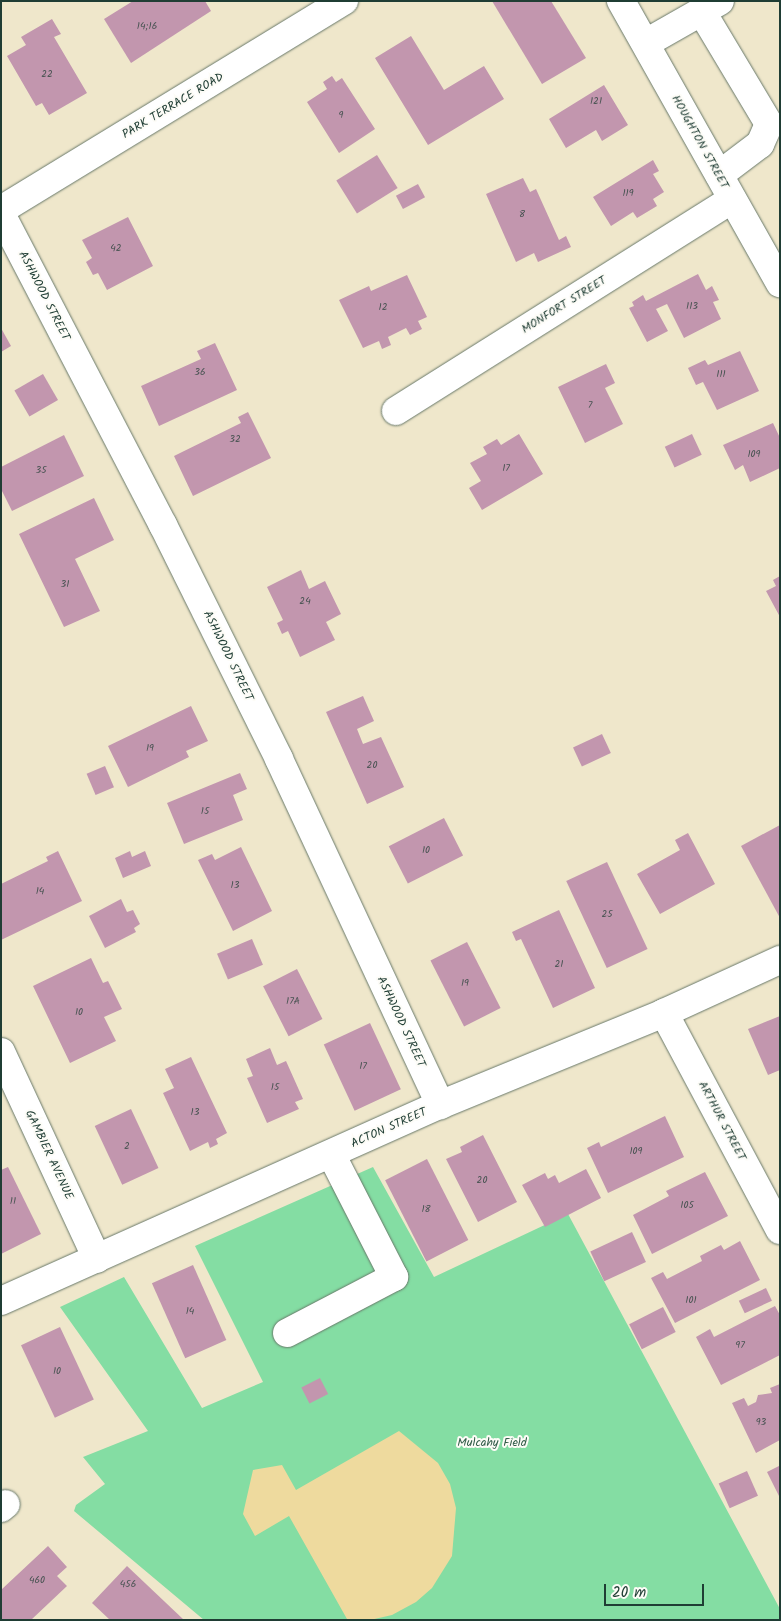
<!DOCTYPE html>
<style>
body{margin:0}
#map{position:relative;width:781px;height:1621px;overflow:hidden;background:#efe7cb;font-family:Kalam,sans-serif}
div>[style]{position:absolute}
.green>*{inset:0;background:#84dda3}
.sand>*{inset:0;background:#eeda9e}
.building>*{inset:0;background:#c296ae;transform-origin:0 0}
.roads{filter:drop-shadow(0 0 1px #687869) drop-shadow(0 0 1px #687869)}
.minor>*{height:28px;margin:-14px;padding:0 14px;transform-origin:14px;border-radius:14px;background:#fff}
span{translate:-50% -50%;white-space:nowrap;text-align:center;line-height:1.15;-webkit-text-stroke:4px #fdfcf7;paint-order:stroke}
.number-label{font-size:10px;color:#485352}
.number-label span{-webkit-text-stroke-width:0}
.street-label{font-size:12px;color:#1f3d34}
.park-label{font-size:12px;color:#335d4a}
.frame{position:absolute;inset:0;border:2px solid #1f3d34;pointer-events:none}
.scale{position:absolute;left:604px;top:1584px;width:100px;height:22px;box-sizing:border-box;border:2px solid #1f3d34;border-top:0;padding-left:6px;font-size:15px;line-height:18px;white-space:nowrap;color:#1f3d34;-webkit-text-stroke:4px #fdfcf7;paint-order:stroke}
</style>
<div id="map">
<div class="green">
<div style="clip-path:polygon(373px 1167px,434px 1277px,568px 1214px,780px 1609px,780px 1620px,204px 1620px,74px 1511px,76px 1505px,105px 1484px,83px 1457px,148px 1431px,60px 1307px,124px 1277px,202px 1408px,263px 1382px,195px 1246px)"></div>
</div>
<div class="sand">
<div style="clip-path:polygon(399px 1431px,438px 1463px,450px 1484px,456px 1508px,452px 1556px,432px 1588px,416px 1602px,392px 1615px,370px 1620px,347px 1619px,289px 1516px,255px 1536px,243px 1514px,253px 1470px,282px 1465px,296px 1490px)"></div>
</div>
<div class="building">
<div style="clip-path:polygon(133px 1px,205px 1px,211px 11px,131px 63px,104px 19px)"></div>
<div style="clip-path:polygon(492px 1px,551px 1px,586px 58px,542px 84px)"></div>
<div style="clip-path:polygon(52px 19px,61px 34px,54px 37px,87px 93px,49px 115px,42px 103px,36px 106px,7px 56px,26px 45px,21px 37px)"></div>
<div style="clip-path:polygon(411px 36px,444px 90px,484px 66px,504px 99px,428px 145px,375px 58px)"></div>
<div style="clip-path:polygon(332px 76px,336px 82px,342px 78px,375px 129px,339px 153px,307px 102px,327px 89px,323px 82px)"></div>
<div style="clip-path:polygon(604px 85px,628px 125px,602px 141px,596px 130px,566px 148px,549px 119px)"></div>
<div style="left:377px;top:155px;width:39px;height:48px;rotate:58deg"></div>
<div style="clip-path:polygon(653px 160px,659px 171px,653px 174px,664px 192px,653px 199px,657px 206px,637px 218px,633px 212px,611px 226px,593px 197px)"></div>
<div style="clip-path:polygon(523px 178px,530px 192px,536px 189px,559px 240px,566px 236px,571px 247px,538px 262px,534px 253px,516px 262px,486px 194px)"></div>
<div style="left:418px;top:184px;width:15px;height:25px;rotate:62deg"></div>
<div style="clip-path:polygon(128px 217px,153px 266px,107px 290px,98px 273px,93px 275px,86px 262px,92px 258px,82px 240px)"></div>
<div style="clip-path:polygon(698px 274px,706px 290px,712px 286px,719px 300px,713px 302px,721px 319px,684px 338px,667px 304px,656px 309px,668px 331px,647px 342px,629px 308px,634px 306px,632px 302px,643px 295px,646px 301px)"></div>
<div style="clip-path:polygon(407px 275px,427px 317px,418px 321px,422px 329px,410px 335px,406px 328px,388px 337px,391px 345px,382px 349px,379px 341px,363px 348px,339px 300px,369px 286px,371px 291px)"></div>
<div style="clip-path:polygon(1px 328px,11px 346px,1px 352px)"></div>
<div style="clip-path:polygon(215px 343px,237px 390px,159px 426px,141px 386px,201px 359px,197px 351px)"></div>
<div style="clip-path:polygon(740px 351px,759px 391px,717px 410px,703px 382px,696px 385px,688px 368px,705px 360px,708px 365px)"></div>
<div style="clip-path:polygon(606px 364px,615px 383px,605px 388px,623px 424px,585px 443px,558px 387px)"></div>
<div style="left:43px;top:374px;width:30px;height:33px;rotate:60deg"></div>
<div style="clip-path:polygon(248px 412px,271px 458px,193px 496px,174px 456px,241px 423px,238px 417px)"></div>
<div style="clip-path:polygon(773px 423px,780px 438px,780px 468px,750px 482px,743px 465px,735px 470px,723px 445px)"></div>
<div style="clip-path:polygon(519px 434px,543px 474px,482px 510px,469px 488px,481px 481px,470px 463px,487px 454px,483px 447px,497px 439px,501px 445px)"></div>
<div style="left:692px;top:434px;width:23px;height:30px;rotate:65deg"></div>
<div style="clip-path:polygon(64px 435px,84px 476px,12px 511px,1px 489px,1px 467px)"></div>
<div style="clip-path:polygon(94px 498px,114px 540px,75px 559px,100px 611px,64px 627px,19px 534px)"></div>
<div style="clip-path:polygon(301px 570px,309px 589px,325px 581px,341px 614px,326px 622px,335px 640px,300px 657px,288px 631px,282px 634px,277px 623px,283px 620px,267px 587px)"></div>
<div style="clip-path:polygon(780px 576px,780px 617px,766px 591px,776px 586px,773px 580px)"></div>
<div style="clip-path:polygon(363px 696px,374px 721px,357px 729px,363px 744px,381px 737px,404px 787px,367px 804px,326px 712px)"></div>
<div style="clip-path:polygon(191px 706px,208px 741px,186px 751px,189px 757px,128px 787px,108px 746px)"></div>
<div style="left:602px;top:734px;width:21px;height:32px;rotate:65deg"></div>
<div style="left:105px;top:766px;width:23px;height:20px;rotate:67deg"></div>
<div style="clip-path:polygon(240px 773px,247px 789px,233px 795px,243px 820px,184px 844px,167px 803px)"></div>
<div style="left:444px;top:818px;width:42px;height:62px;rotate:63deg"></div>
<div style="clip-path:polygon(780px 825px,780px 918px,741px 846px)"></div>
<div style="clip-path:polygon(688px 833px,715px 884px,660px 914px,637px 874px,680px 850px,675px 840px)"></div>
<div style="clip-path:polygon(241px 847px,272px 911px,233px 931px,198px 860px,212px 854px,215px 860px)"></div>
<div style="clip-path:polygon(58px 851px,82px 901px,1px 940px,1px 884px,48px 861px,46px 857px)"></div>
<div style="clip-path:polygon(130px 851px,132px 857px,145px 851px,151px 866px,123px 878px,115px 858px)"></div>
<div style="left:607px;top:862px;width:96px;height:45px;rotate:65deg"></div>
<div style="clip-path:polygon(121px 899px,127px 912px,133px 910px,140px 924px,134px 928px,136px 932px,105px 948px,89px 916px)"></div>
<div style="clip-path:polygon(559px 910px,595px 988px,553px 1008px,521px 939px,516px 941px,512px 932px)"></div>
<div style="left:252px;top:939px;width:28px;height:38px;rotate:67deg"></div>
<div style="left:467px;top:942px;width:74px;height:41px;rotate:63deg"></div>
<div style="clip-path:polygon(91px 958px,103px 983px,108px 981px,122px 1009px,104px 1017px,116px 1041px,70px 1063px,33px 986px)"></div>
<div style="left:297px;top:969px;width:56px;height:38px;rotate:63deg"></div>
<div style="clip-path:polygon(780px 1016px,780px 1070px,768px 1075px,748px 1029px)"></div>
<div style="left:370px;top:1023px;width:73px;height:51px;rotate:65deg"></div>
<div style="clip-path:polygon(270px 1048px,277px 1065px,286px 1061px,303px 1099px,295px 1102px,299px 1109px,267px 1123px,247px 1078px,253px 1076px,246px 1059px)"></div>
<div style="clip-path:polygon(191px 1057px,227px 1133px,216px 1139px,218px 1144px,210px 1148px,208px 1142px,190px 1151px,163px 1093px,174px 1088px,165px 1069px)"></div>
<div style="left:131px;top:1109px;width:65px;height:40px;rotate:65deg"></div>
<div style="clip-path:polygon(665px 1116px,684px 1157px,608px 1193px,587px 1148px,599px 1142px,601px 1147px)"></div>
<div style="clip-path:polygon(483px 1135px,517px 1202px,478px 1222px,446px 1159px,462px 1152px,460px 1147px)"></div>
<div style="left:427px;top:1159px;width:91px;height:47px;rotate:63deg"></div>
<div style="clip-path:polygon(8px 1167px,41px 1234px,1px 1254px,1px 1170px)"></div>
<div style="clip-path:polygon(586px 1169px,601px 1198px,545px 1227px,522px 1185px,545px 1173px,548px 1179px,555px 1175px,559px 1183px)"></div>
<div style="clip-path:polygon(705px 1172px,728px 1216px,652px 1254px,633px 1215px,669px 1196px,666px 1191px)"></div>
<div style="left:632px;top:1232px;width:33px;height:46px;rotate:65deg"></div>
<div style="clip-path:polygon(740px 1241px,760px 1280px,675px 1323px,651px 1278px,663px 1272px,667px 1279px,702px 1261px,700px 1256px,721px 1245px,724px 1250px)"></div>
<div style="left:193px;top:1265px;width:82px;height:45px;rotate:66deg"></div>
<div style="left:766px;top:1288px;width:14px;height:30px;rotate:65deg"></div>
<div style="clip-path:polygon(775px 1306px,780px 1315px,780px 1355px,721px 1385px,696px 1337px,710px 1329px,714px 1337px)"></div>
<div style="left:663px;top:1307px;width:28px;height:38px;rotate:63deg"></div>
<div style="left:60px;top:1327px;width:80px;height:43px;rotate:65deg"></div>
<div style="left:320px;top:1378px;width:18px;height:21px;rotate:63deg"></div>
<div style="clip-path:polygon(780px 1384px,780px 1440px,756px 1453px,732px 1403px,744px 1398px,748px 1406px,756px 1402px,758px 1395px,772px 1393px,770px 1388px)"></div>
<div style="clip-path:polygon(779px 1466px,780px 1467px,780px 1498px,767px 1472px)"></div>
<div style="left:747px;top:1471px;width:27px;height:31px;rotate:66deg"></div>
<div style="clip-path:polygon(48px 1546px,67px 1567px,57px 1576px,67px 1586px,31px 1620px,1px 1620px,1px 1590px)"></div>
<div style="clip-path:polygon(127px 1566px,184px 1620px,110px 1620px,92px 1603px)"></div>
</div>
<div class="roads">
<div class="minor">
<div style="left:621px;top:1px;width:324px;rotate:60.6deg"></div>
<div style="left:702px;top:12px;width:131px;rotate:59.1deg"></div>
<div style="left:769px;top:124px;width:22px;rotate:114deg"></div>
<div style="left:760px;top:144px;width:51px;rotate:142.9deg"></div>
<div style="left:646px;top:43px;width:85px;rotate:-29.6deg"></div>
<div style="left:1px;top:210px;width:402px;rotate:-31.4deg"></div>
<div style="left:1px;top:214px;width:351px;rotate:62.5deg"></div>
<div style="left:163px;top:525px;width:261px;rotate:63.6deg"></div>
<div style="left:279px;top:759px;width:382px;rotate:65deg"></div>
<div style="left:396px;top:411px;width:397px;rotate:-32.2deg"></div>
<div style="left:664px;top:1013px;width:246px;rotate:61.9deg"></div>
<div style="left:1px;top:1052px;width:228px;rotate:65.1deg"></div>
<div style="left:1px;top:1301px;width:481px;rotate:-24.1deg"></div>
<div style="left:440px;top:1105px;width:242px;rotate:-22.3deg"></div>
<div style="left:664px;top:1013px;width:128px;rotate:-24.6deg"></div>
<div style="left:287px;top:1333px;width:121px;rotate:-27.6deg"></div>
<div style="left:394px;top:1277px;width:138px;rotate:-117.1deg"></div>
<div style="left:1px;top:1508px;width:6px;rotate:-39deg"></div>
</div>
</div>
<div class="number-label">
<span style="left:147px;top:27px">14;16</span>
<span style="left:47px;top:75px">22</span>
<span style="left:596px;top:102px">121</span>
<span style="left:341px;top:116px">9</span>
<span style="left:628px;top:194px">119</span>
<span style="left:522px;top:215px">8</span>
<span style="left:116px;top:249px">42</span>
<span style="left:692px;top:307px">113</span>
<span style="left:383px;top:308px">12</span>
<span style="left:200px;top:373px">36</span>
<span style="left:721px;top:375px">111</span>
<span style="left:590px;top:406px">7</span>
<span style="left:235px;top:440px">32</span>
<span style="left:754px;top:455px">109</span>
<span style="left:506px;top:469px">17</span>
<span style="left:41px;top:471px">35</span>
<span style="left:65px;top:585px">31</span>
<span style="left:305px;top:602px">24</span>
<span style="left:150px;top:749px">19</span>
<span style="left:372px;top:766px">20</span>
<span style="left:205px;top:812px">15</span>
<span style="left:426px;top:851px">10</span>
<span style="left:235px;top:886px">13</span>
<span style="left:40px;top:892px">14</span>
<span style="left:607px;top:915px">25</span>
<span style="left:559px;top:965px">21</span>
<span style="left:465px;top:984px">19</span>
<span style="left:293px;top:1002px">17A</span>
<span style="left:79px;top:1013px">10</span>
<span style="left:363px;top:1067px">17</span>
<span style="left:275px;top:1088px">15</span>
<span style="left:195px;top:1113px">13</span>
<span style="left:127px;top:1147px">2</span>
<span style="left:636px;top:1152px">109</span>
<span style="left:482px;top:1181px">20</span>
<span style="left:13px;top:1202px">11</span>
<span style="left:687px;top:1206px">105</span>
<span style="left:426px;top:1210px">18</span>
<span style="left:691px;top:1301px">101</span>
<span style="left:190px;top:1312px">14</span>
<span style="left:740px;top:1346px">97</span>
<span style="left:57px;top:1372px">10</span>
<span style="left:761px;top:1423px">93</span>
<span style="left:37px;top:1581px">460</span>
<span style="left:128px;top:1585px">456</span>
</div>
<div class="street-label">
<span style="left:173px;top:106px;rotate:-31deg">PARK TERRACE ROAD</span>
<span style="left:700px;top:142px;rotate:61deg">HOUGHTON STREET</span>
<span style="left:44px;top:296px;rotate:63deg">ASHWOOD STREET</span>
<span style="left:564px;top:305px;rotate:-32deg">MONFORT STREET</span>
<span style="left:228px;top:656px;rotate:64deg">ASHWOOD STREET</span>
<span style="left:401px;top:1022px;rotate:65deg">ASHWOOD STREET</span>
<span style="left:722px;top:1121px;rotate:62deg">ARTHUR STREET</span>
<span style="left:389px;top:1128px;rotate:-24deg">ACTON STREET</span>
<span style="left:49px;top:1155px;rotate:65deg">GAMBIER AVENUE</span>
</div>
<div class="park-label">
<span style="left:492px;top:1443px">Mulcahy Field</span>
</div>
<div class="frame"></div>
<div class="scale">20 m</div>
</div>
